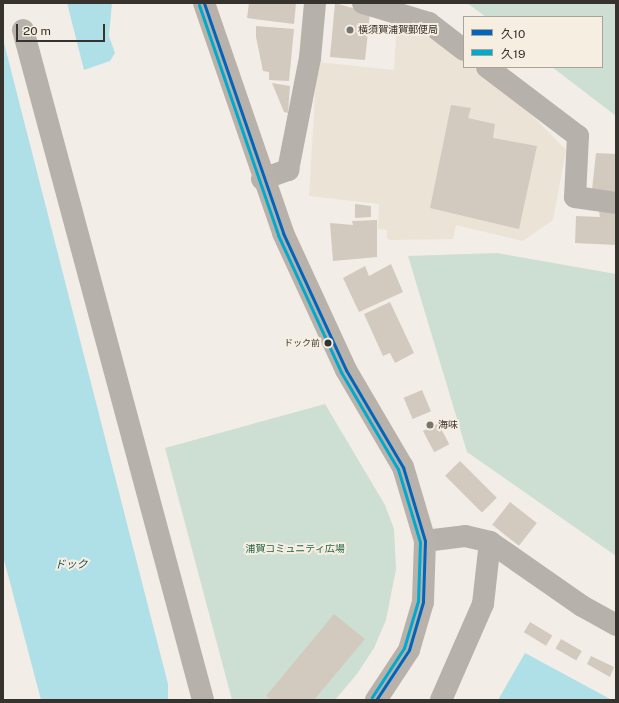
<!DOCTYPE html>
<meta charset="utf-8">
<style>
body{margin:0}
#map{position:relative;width:619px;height:703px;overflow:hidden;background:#f2ede7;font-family:"Public Sans","Noto Sans JP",sans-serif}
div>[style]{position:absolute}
.built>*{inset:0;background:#ebe3d6}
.green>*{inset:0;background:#cddfd2}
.water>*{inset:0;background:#b0e0e7}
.building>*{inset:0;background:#d3cabf;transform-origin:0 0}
.minor>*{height:22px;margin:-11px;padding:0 11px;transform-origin:11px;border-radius:11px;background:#b6b1ab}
.major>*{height:22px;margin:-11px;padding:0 11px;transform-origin:11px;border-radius:11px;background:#b8b2ab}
.bus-1>*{height:3px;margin:-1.5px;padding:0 1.5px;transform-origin:1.5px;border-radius:1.5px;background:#0065bd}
.bus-2>*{height:3px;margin:-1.5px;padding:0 1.5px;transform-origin:1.5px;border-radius:1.5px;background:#00a9ce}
.dots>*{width:11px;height:11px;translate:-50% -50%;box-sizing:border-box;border:2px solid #f7eee2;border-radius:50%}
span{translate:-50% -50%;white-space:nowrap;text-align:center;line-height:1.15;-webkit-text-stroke:4px #f7eee2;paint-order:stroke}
.bus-label{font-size:9px;color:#36332e}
.right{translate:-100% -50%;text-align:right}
.poi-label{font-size:10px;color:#36332e}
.left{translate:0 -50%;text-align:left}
.park-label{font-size:10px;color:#23664a}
.water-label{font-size:11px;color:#13505a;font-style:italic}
.frame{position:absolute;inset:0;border:4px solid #36332e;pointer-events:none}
.legend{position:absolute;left:463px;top:16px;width:140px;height:52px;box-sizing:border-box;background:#f7eee2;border:1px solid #aaa39a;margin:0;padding:5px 7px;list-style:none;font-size:12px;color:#36332e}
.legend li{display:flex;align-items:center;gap:8px;height:20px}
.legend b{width:20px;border:1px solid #aaa39a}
.scale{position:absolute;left:16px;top:24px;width:89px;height:18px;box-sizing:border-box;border:2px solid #36332e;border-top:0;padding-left:5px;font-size:12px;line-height:14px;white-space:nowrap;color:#36332e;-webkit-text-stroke:3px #f7eee2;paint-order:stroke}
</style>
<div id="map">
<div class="built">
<div style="clip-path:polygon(397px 23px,431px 33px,464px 60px,464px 67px,473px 67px,520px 103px,566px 150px,553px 220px,523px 241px,456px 225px,453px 239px,391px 240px,387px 239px,387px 230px,378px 229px,379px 204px,309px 196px,317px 62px,394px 70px)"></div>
</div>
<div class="green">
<div style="clip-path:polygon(467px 3px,616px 3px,616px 116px,552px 67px,602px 67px,602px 17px,486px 17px)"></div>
<div style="clip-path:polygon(497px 253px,616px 274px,616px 556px,467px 452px,408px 256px)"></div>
<div style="clip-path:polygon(325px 404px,385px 505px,394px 529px,396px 569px,386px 620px,374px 648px,357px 674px,335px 700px,232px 700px,165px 448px)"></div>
</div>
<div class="water">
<div style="clip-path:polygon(67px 3px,112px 3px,109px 36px,115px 53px,110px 61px,84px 70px)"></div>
<div style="clip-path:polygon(3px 39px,168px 684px,168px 700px,41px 700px,3px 556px)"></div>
<div style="clip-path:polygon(525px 653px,612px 700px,613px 700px,498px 700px)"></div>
</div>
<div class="building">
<div style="clip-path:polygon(249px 3px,296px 3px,294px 24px,247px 18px)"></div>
<div style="clip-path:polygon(335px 3px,370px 13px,365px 60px,330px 57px)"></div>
<div style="clip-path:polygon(256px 26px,294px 29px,289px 81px,269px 80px,269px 72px,263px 71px,256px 37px)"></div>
<div style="clip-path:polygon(272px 83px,290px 86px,288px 113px,284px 112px)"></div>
<div style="clip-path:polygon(451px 105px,471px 108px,468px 118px,495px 124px,493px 138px,537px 146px,519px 229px,430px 208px)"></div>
<div style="clip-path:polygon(596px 153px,616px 154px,616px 192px,592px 190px)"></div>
<div style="clip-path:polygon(355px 204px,371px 206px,371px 217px,355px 218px)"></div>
<div style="clip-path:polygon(599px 212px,616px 212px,616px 245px,575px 243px,576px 216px,600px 217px)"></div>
<div style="clip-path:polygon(377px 220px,377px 257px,333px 261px,330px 223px,353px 225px,352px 221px)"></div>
<div style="clip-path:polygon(391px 264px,403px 292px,359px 312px,343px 278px,365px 266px,369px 276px)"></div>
<div style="clip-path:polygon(390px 302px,414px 353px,395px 363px,390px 353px,383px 356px,364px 314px)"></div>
<div style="left:422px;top:390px;width:23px;height:20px;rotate:67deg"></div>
<div style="left:438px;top:423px;width:24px;height:17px;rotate:62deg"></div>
<div style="left:460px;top:461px;width:52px;height:21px;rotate:45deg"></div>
<div style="left:510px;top:502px;width:34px;height:29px;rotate:38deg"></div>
<div style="clip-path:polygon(334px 614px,365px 639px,314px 700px,271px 700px,266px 696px)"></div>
<div style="left:530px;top:622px;width:26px;height:12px;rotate:31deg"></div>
<div style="left:561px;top:639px;width:24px;height:11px;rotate:30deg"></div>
<div style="clip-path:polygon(591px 656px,614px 667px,610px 677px,587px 664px)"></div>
</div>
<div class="minor">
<div style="left:363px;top:3px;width:69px;rotate:16.9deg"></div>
<div style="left:429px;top:23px;width:44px;rotate:37.6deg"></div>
<div style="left:23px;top:30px;width:694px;rotate:74.96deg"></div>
<div style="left:487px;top:67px;width:114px;rotate:37.2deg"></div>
<div style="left:578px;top:136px;width:61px;rotate:92.8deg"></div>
<div style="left:575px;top:197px;width:41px;rotate:8.3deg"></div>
<div style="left:262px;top:179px;width:28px;rotate:-19deg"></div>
<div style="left:288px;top:170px;width:114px;rotate:-78.9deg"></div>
<div style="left:310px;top:58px;width:55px;rotate:-84.8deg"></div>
<div style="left:425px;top:541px;width:40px;rotate:-7.1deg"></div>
<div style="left:465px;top:536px;width:26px;rotate:13deg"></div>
<div style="left:490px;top:542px;width:112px;rotate:34.8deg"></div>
<div style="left:582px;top:606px;width:39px;rotate:29deg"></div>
<div style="left:441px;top:700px;width:105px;rotate:-66.4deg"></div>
<div style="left:483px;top:604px;width:62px;rotate:-83.6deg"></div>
</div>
<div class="major">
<div style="left:204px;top:3px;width:243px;rotate:71deg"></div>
<div style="left:283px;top:233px;width:151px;rotate:65.3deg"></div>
<div style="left:346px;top:370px;width:113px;rotate:59.6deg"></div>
<div style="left:403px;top:467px;width:77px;rotate:73.4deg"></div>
<div style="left:425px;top:541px;width:61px;rotate:91.9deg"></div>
<div style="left:423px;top:602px;width:50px;rotate:106.3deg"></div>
<div style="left:409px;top:650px;width:60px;rotate:123.4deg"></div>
</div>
<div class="bus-1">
<div style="left:204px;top:3px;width:243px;rotate:71deg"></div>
<div style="left:283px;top:233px;width:151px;rotate:65.3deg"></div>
<div style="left:346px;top:370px;width:113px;rotate:59.6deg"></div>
<div style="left:403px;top:467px;width:77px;rotate:73.4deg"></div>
<div style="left:425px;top:541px;width:61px;rotate:91.9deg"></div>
<div style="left:423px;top:602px;width:50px;rotate:106.3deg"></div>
<div style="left:409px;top:650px;width:60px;rotate:123.4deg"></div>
</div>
<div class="bus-2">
<div style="left:199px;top:5px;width:243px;rotate:71deg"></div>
<div style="left:278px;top:235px;width:151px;rotate:65.3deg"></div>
<div style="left:341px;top:372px;width:113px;rotate:59.6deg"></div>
<div style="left:398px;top:469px;width:76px;rotate:73.2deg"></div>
<div style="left:420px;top:542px;width:59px;rotate:91.9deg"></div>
<div style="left:418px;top:601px;width:49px;rotate:106.6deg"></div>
<div style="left:404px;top:648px;width:59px;rotate:123.1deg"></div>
</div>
<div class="dots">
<div style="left:350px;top:30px;background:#78746f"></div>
<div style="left:328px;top:343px;background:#36332e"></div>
<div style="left:430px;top:425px;background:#78746f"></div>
</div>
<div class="bus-label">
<span class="right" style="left:320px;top:343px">ドック前</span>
</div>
<div class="poi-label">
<span class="left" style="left:358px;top:30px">横須賀浦賀郵便局</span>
<span class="left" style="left:438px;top:425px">海味</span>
</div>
<div class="park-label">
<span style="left:295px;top:549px">浦賀コミュニティ広場</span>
</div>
<div class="water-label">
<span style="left:71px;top:564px">ドック</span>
</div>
<div class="frame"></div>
<ul class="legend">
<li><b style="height:5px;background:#0065bd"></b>久10</li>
<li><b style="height:5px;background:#00a9ce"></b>久19</li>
</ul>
<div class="scale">20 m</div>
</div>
